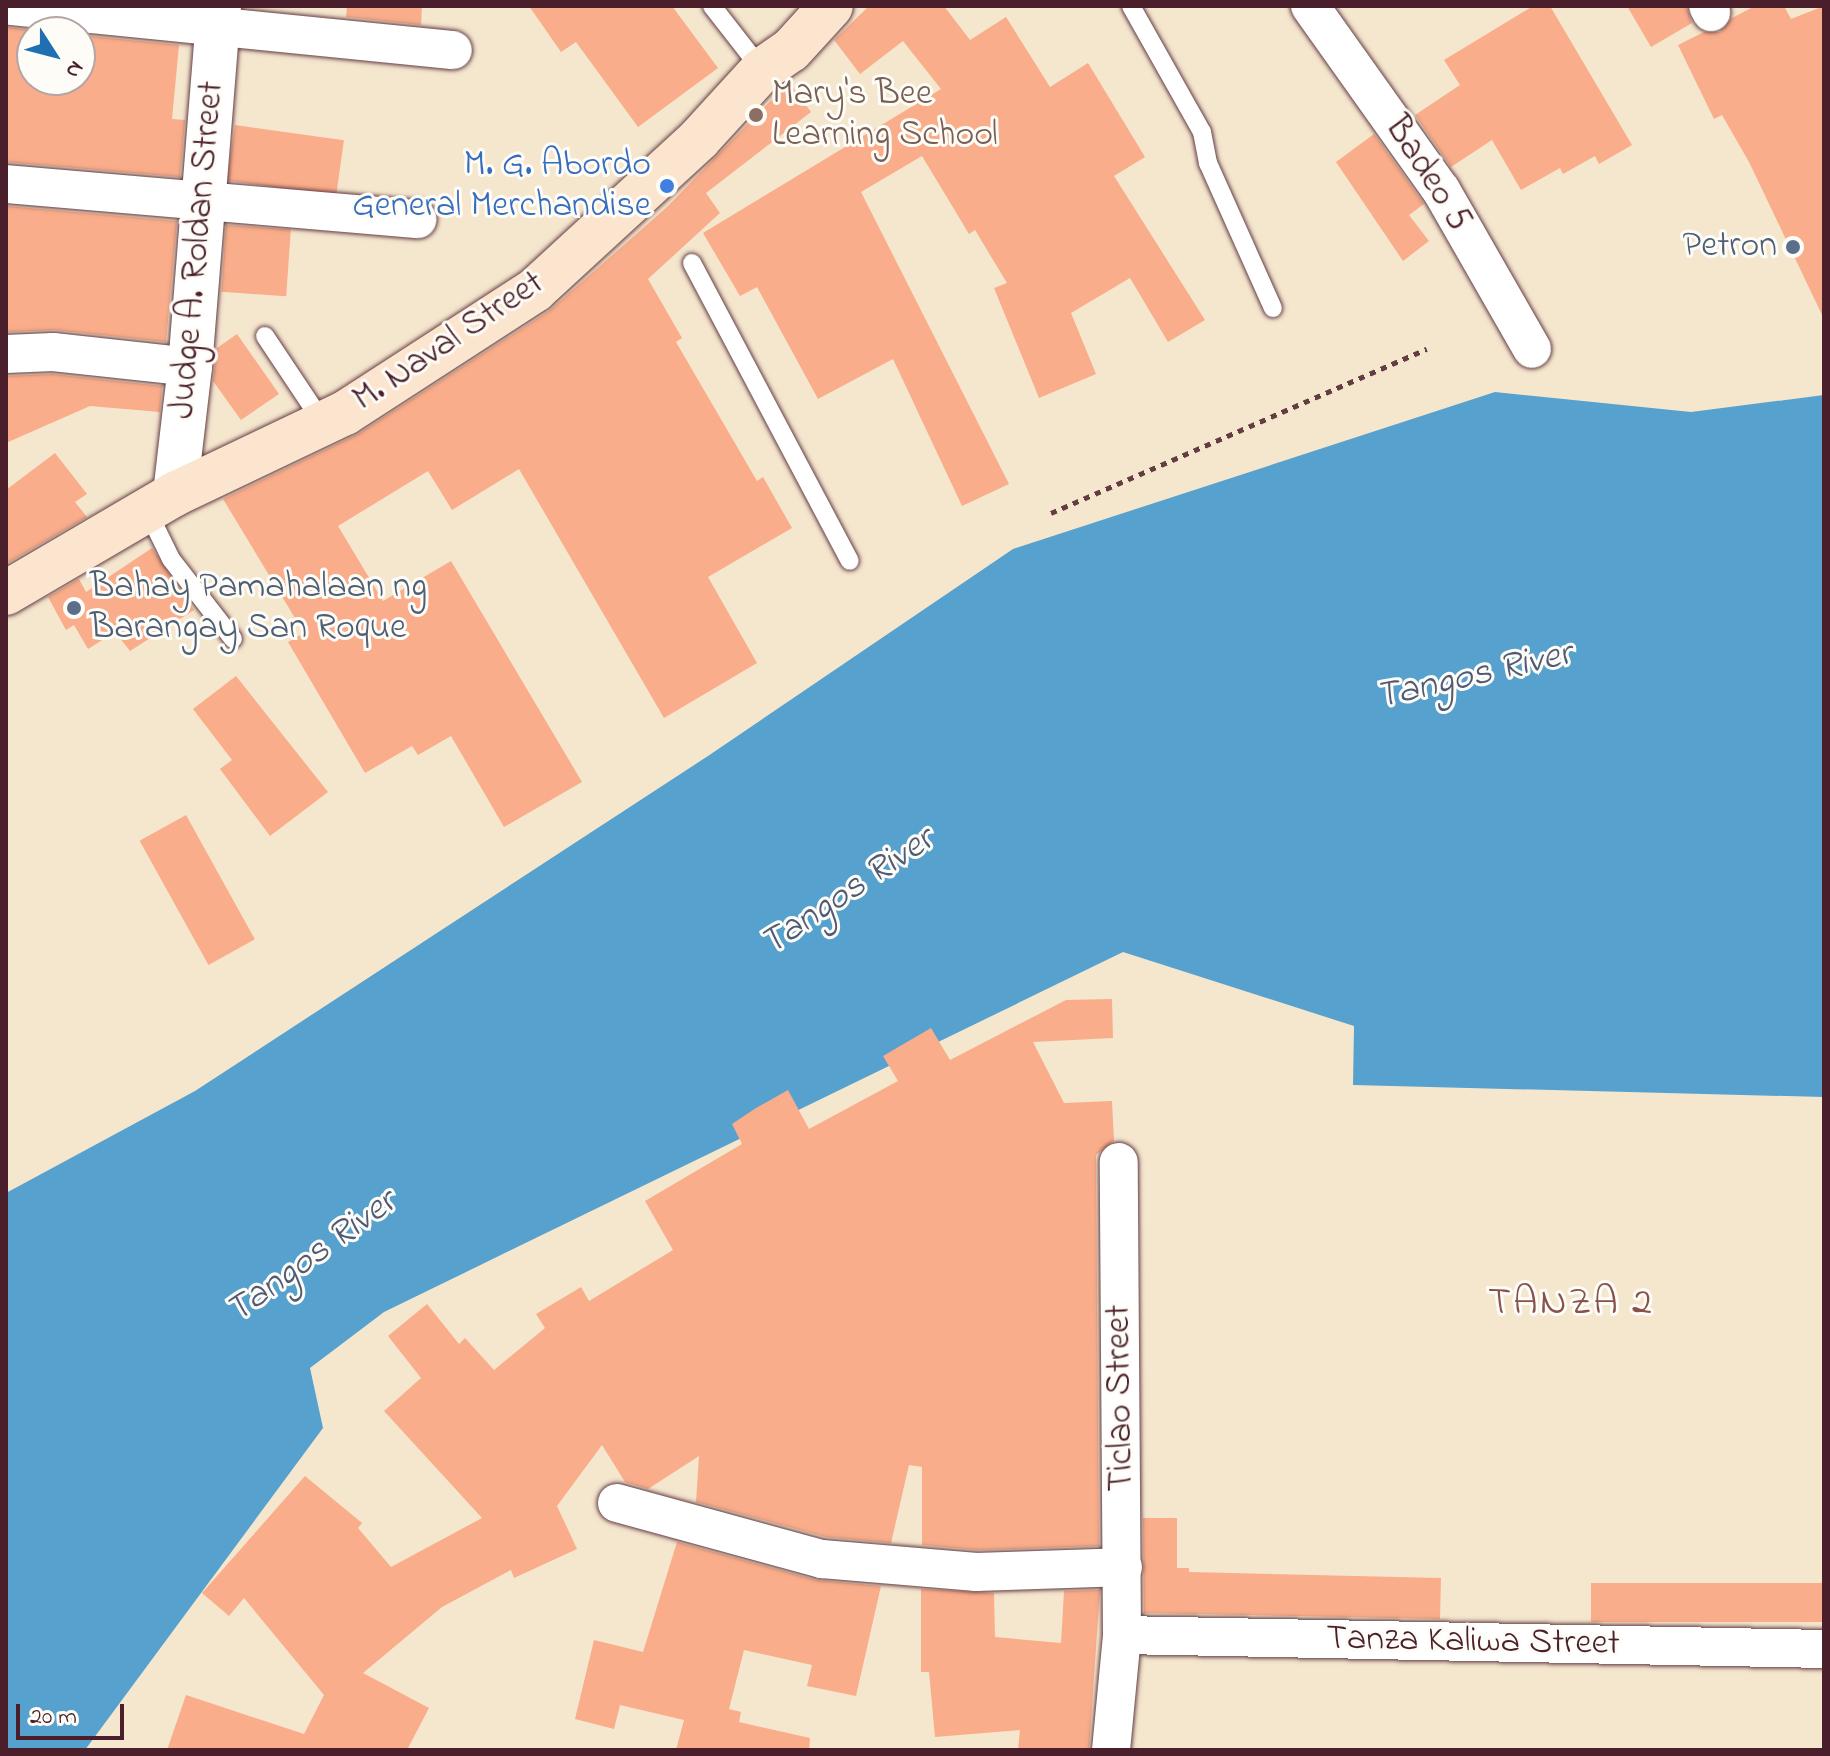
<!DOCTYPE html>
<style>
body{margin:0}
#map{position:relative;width:1830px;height:1756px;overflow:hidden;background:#f5e6ce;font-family:"Indie Flower",sans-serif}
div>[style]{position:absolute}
.water>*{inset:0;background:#57a1cf}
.building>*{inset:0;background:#faad8a;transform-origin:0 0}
.path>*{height:5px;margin-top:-2.5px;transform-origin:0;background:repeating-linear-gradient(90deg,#643d43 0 6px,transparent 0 12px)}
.roads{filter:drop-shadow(0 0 2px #643d43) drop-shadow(0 0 2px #643d43)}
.service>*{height:18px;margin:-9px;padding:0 9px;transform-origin:9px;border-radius:9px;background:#fff}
.minor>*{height:38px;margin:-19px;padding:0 19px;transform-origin:19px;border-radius:19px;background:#fff}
.tertiary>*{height:44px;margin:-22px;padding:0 22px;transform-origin:22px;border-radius:22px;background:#fff}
.secondary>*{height:44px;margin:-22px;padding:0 22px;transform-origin:22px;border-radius:22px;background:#fbe5cf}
.dots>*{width:22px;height:22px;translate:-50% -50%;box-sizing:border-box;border:4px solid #fdfcf7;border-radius:50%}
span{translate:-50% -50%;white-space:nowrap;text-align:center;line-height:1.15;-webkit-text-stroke:6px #fdfcf7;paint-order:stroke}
.education-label{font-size:36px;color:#785e54}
.left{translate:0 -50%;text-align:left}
.shop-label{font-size:36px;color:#366cbe}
.right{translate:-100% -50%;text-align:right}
.street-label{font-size:36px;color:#4a1f2b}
.service-label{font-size:36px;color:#4e5e75}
.water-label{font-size:38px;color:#505a75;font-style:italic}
.quarter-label{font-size:40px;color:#88514c;letter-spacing:2px}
.frame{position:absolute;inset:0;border:8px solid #4a1f2b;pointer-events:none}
.north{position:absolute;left:16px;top:16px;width:80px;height:80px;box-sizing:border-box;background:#fdfcf7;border:2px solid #b5a4a5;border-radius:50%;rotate:126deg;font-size:22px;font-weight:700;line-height:32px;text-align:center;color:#4a1f2b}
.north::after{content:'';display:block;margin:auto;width:28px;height:36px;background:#1f6fb2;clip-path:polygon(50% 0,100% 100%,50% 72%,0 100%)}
.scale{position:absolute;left:16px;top:1704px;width:108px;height:36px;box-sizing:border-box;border:4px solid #4a1f2b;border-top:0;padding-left:10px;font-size:24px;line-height:28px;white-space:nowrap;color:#4a1f2b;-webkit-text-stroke:6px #fdfcf7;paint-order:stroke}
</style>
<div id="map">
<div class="water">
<div style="clip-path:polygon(1495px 392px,1691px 412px,1824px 395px,1824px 1097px,1353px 1085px,1354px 1026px,1123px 952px,384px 1312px,310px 1368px,323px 1428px,85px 1750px,6px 1750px,6px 1193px,195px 1091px,708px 756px,1013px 549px)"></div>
</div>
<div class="building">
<div style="clip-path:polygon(347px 6px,422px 6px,421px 25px,346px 17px)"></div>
<div style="clip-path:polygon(529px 6px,672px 6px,718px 68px,638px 127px,576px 42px,561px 52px)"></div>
<div style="clip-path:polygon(869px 6px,944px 6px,970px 40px,1006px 17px,1050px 87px,1088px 63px,1145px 157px,1114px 176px,1205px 320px,1168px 342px,1130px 278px,1071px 313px,1096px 374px,1039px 398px,994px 288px,1007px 283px,975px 230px,969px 234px,922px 156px,861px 192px,1009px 484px,962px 506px,893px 359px,818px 399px,757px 287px,740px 296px,703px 233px,941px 89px,903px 41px,860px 74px,834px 40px)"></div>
<div style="clip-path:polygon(1533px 6px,1550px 6px,1632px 145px,1599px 164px,1595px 156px,1563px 174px,1560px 168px,1521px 190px,1492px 140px,1451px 167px,1415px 115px,1460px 85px,1444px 60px)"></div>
<div style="clip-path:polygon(1627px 6px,1686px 6px,1692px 23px,1651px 47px)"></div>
<div style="clip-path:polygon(1755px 6px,1784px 6px,1791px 19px,1824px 6px,1824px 319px,1749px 162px,1722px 115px,1714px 119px,1678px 45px,1704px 32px,1720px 32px,1732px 18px)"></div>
<div style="clip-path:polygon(6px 27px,50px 32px,32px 32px,32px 80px,80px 80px,80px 35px,179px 45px,172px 119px,185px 120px,180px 177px,6px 162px)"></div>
<div style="clip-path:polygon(789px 82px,811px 112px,706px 193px,720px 213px,648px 279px,682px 338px,676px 342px,757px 481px,763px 477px,792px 528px,708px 577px,757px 663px,664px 718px,519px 469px,452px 510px,428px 471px,338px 526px,383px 601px,451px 561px,582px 782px,504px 827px,451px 736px,418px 755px,412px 746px,365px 773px,288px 642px,304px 633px,223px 499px,358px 434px,549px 311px,667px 207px)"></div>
<div style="left:235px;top:125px;width:110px;height:56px;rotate:8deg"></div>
<div style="clip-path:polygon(1374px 134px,1424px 204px,1409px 215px,1429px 241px,1403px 261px,1336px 162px)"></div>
<div style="clip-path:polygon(6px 206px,177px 221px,166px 342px,55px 330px,6px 332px)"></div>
<div style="left:226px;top:225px;width:65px;height:67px;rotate:4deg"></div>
<div style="clip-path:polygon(237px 334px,279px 394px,241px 420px,213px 381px,217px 348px)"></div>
<div style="clip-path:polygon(52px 374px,162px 386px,160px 412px,90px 406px,6px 443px,6px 376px)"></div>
<div style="clip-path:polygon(55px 453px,87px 494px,75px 502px,87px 517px,6px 564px,6px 490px)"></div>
<div style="clip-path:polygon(152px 548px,194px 610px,130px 651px,115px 632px,88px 649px,74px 625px,66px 630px,48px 597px,79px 579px,86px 592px)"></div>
<div style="clip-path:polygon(236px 676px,328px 792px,270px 836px,220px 769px,232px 760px,193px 709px)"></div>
<div style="left:186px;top:815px;width:142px;height:53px;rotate:61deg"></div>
<div style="clip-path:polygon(1112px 999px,1113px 1038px,1033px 1042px,1064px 1103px,1112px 1101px,1114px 1141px,1096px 1155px,1099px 1546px,977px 1550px,922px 1545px,922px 1467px,909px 1465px,891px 1543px,826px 1537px,696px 1502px,699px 1456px,648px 1489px,625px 1482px,602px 1445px,557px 1506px,577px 1549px,514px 1578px,511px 1570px,442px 1607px,363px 1673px,429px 1708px,407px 1750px,167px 1750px,186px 1695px,304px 1734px,324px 1695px,244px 1598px,229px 1616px,202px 1593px,305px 1476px,362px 1523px,358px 1528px,391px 1567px,482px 1518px,384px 1411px,421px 1378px,388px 1336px,427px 1304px,459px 1344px,465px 1338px,494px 1370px,545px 1328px,536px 1314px,581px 1287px,589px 1301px,673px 1250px,645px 1201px,742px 1144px,732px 1124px,756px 1108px,788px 1090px,809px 1129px,898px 1081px,883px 1056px,931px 1028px,950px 1060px,1066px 1000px)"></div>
<div style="clip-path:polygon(1143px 1518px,1177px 1518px,1177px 1568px,1189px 1568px,1189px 1572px,1441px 1578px,1440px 1619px,1144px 1613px)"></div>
<div style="clip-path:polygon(677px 1542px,816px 1580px,881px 1586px,856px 1696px,807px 1686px,812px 1665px,744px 1650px,729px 1709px,741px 1712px,739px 1722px,810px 1738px,809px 1750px,676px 1750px,684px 1720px,620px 1705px,614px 1729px,575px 1719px,594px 1640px,643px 1652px)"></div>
<div style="left:1591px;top:1583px;width:233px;height:39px"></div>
<div style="clip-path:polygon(921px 1589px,994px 1593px,995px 1637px,1061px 1643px,1064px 1591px,1100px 1590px,1089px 1750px,1018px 1750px,1020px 1730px,935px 1737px,929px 1672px,921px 1672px)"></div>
</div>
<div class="path">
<div style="left:1051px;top:513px;width:410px;rotate:-23.6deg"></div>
</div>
<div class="roads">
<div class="service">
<div style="left:712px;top:6px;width:81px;rotate:52deg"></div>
<div style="left:1131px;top:6px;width:145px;rotate:60.6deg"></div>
<div style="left:1202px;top:132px;width:32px;rotate:79deg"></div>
<div style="left:1208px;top:163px;width:159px;rotate:65.9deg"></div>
<div style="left:692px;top:263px;width:337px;rotate:62.1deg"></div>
<div style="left:265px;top:336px;width:101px;rotate:56.3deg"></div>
<div style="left:148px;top:512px;width:52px;rotate:63.9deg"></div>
<div style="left:171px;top:559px;width:101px;rotate:52.2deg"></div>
</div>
<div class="minor">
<div style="left:11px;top:6px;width:444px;rotate:5.7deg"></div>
<div style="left:1310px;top:6px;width:226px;rotate:54.6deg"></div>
<div style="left:1441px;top:190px;width:183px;rotate:60.2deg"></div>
<div style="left:1708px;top:6px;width:7px;rotate:63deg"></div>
<div style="left:6px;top:184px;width:413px;rotate:4.9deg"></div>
<div style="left:6px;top:354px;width:47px;rotate:-2.4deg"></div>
<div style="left:53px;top:352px;width:138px;rotate:6.2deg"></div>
<div style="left:617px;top:1503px;width:213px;rotate:15.3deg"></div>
<div style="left:822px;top:1559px;width:155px;rotate:4.8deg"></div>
<div style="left:976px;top:1572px;width:147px;rotate:-1.9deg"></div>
<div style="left:1122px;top:1635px;width:702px;rotate:1.14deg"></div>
<div style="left:1111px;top:1750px;width:116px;rotate:-84.5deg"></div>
<div style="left:1122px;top:1635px;width:473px;rotate:-90.4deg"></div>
</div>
<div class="tertiary">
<div style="left:175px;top:494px;width:128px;rotate:-83.3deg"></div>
<div style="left:190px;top:367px;width:362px;rotate:-85.4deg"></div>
</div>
<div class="secondary">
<div style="left:6px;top:593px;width:196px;rotate:-30.4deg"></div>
<div style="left:175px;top:494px;width:188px;rotate:-25.5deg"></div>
<div style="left:345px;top:413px;width:226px;rotate:-32.9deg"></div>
<div style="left:535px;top:290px;width:223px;rotate:-42.6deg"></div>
<div style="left:699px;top:139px;width:93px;rotate:-47.6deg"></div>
<div style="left:762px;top:70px;width:35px;rotate:-35deg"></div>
<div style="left:791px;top:50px;width:59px;rotate:-47.7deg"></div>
</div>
</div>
<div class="dots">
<div style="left:756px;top:115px;background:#8d6e63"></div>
<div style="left:667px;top:186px;background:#3f7fe0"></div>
<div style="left:1793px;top:247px;background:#5c6f8a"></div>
<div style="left:74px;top:608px;background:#5c6f8a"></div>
</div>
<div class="education-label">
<span class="left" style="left:772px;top:115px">Mary's Bee<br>Learning School</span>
</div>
<div class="shop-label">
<span class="right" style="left:651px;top:186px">M. G. Abordo<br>General Merchandise</span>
</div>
<div class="street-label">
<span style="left:1427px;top:174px;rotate:57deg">Badeo 5</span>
<span style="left:198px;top:250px;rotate:-85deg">Judge A. Roldan Street</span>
<span style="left:449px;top:342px;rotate:-34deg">M. Naval Street</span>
<span style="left:1121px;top:1398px;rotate:-91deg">Ticlao Street</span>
<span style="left:1473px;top:1642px;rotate:1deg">Tanza Kaliwa Street</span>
</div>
<div class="service-label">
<span class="right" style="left:1777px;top:247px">Petron</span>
<span class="left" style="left:90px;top:608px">Bahay Pamahalaan ng<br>Barangay San Roque</span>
</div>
<div class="water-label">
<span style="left:1474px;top:677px;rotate:-13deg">Tangos River</span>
<span style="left:848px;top:893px;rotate:-34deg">Tangos River</span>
<span style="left:312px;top:1258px;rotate:-36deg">Tangos River</span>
</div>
<div class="quarter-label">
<span style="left:1571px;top:1304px">TANZA 2</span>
</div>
<div class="frame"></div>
<div class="north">N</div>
<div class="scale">20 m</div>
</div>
